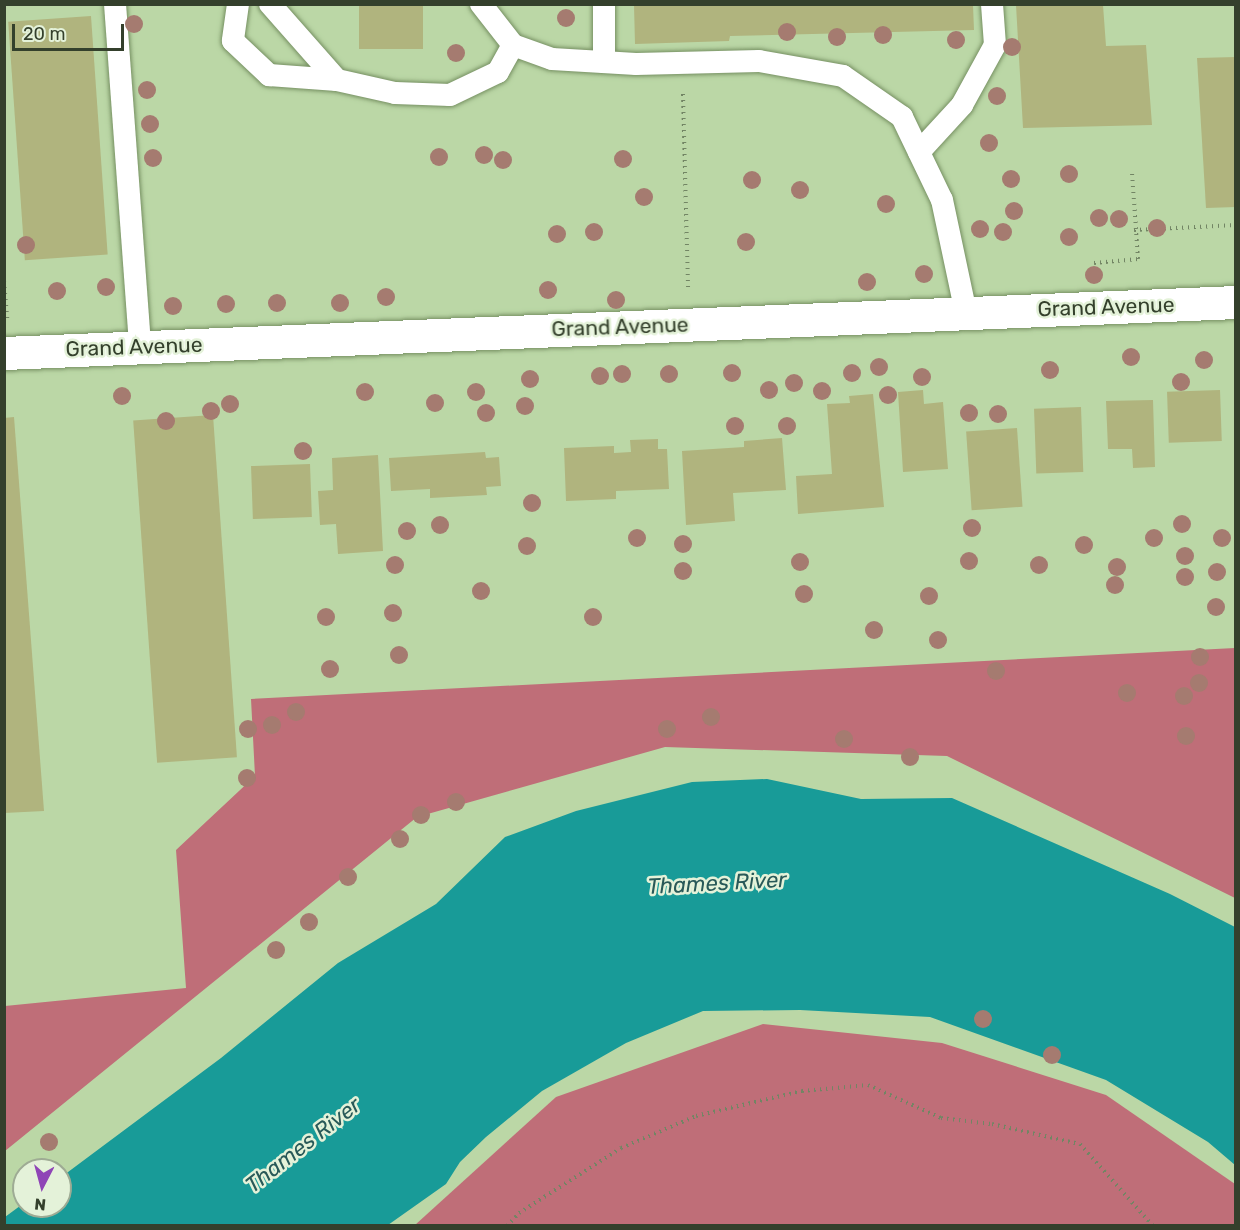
<!DOCTYPE html>
<style>
body{margin:0}
#map{position:relative;width:1240px;height:1230px;overflow:hidden;background:#bbd7a6;font-family:Rubik,sans-serif}
div>[style]{position:absolute}
.forest>*{inset:0;background:#bf6e78}
.water>*{inset:0;background:#189b98}
.building>*{inset:0;background:#b0b47e;transform-origin:0 0}
.path>*{height:4px;margin-top:-2px;transform-origin:0;background:repeating-linear-gradient(90deg,#728564 0 1.5px,transparent 0 6px)}
.roads{filter:drop-shadow(0 0 2px #769062) drop-shadow(0 0 2px #769062)}
.lane>*{height:22px;margin:-11px;padding:0 11px;transform-origin:11px;border-radius:11px;background:#fff}
.secondary>*{height:33px;margin:-16.5px;padding:0 16.5px;transform-origin:16.5px;border-radius:16.5px;background:#fff}
.trees>*{width:18px;height:18px;margin:-9px;border-radius:50%;background:#a57b70}
span{translate:-50% -50%;white-space:nowrap;text-align:center;line-height:1.15;-webkit-text-stroke:5px #e4f2d9;paint-order:stroke}
.street-label{font-size:21px;color:#34402c}
.water-label{font-size:22px;color:#285958;font-style:italic}
.frame{position:absolute;inset:0;border:6px solid #34402c;pointer-events:none}
.north{position:absolute;left:12px;top:1158px;width:60px;height:60px;box-sizing:border-box;background:#e4f2d9;border:2px solid #9eab94;border-radius:50%;rotate:186deg;font-size:16px;font-weight:700;line-height:24px;text-align:center;color:#34402c}
.north::after{content:'';display:block;margin:auto;width:21px;height:27px;background:#8f45b6;clip-path:polygon(50% 0,100% 100%,50% 72%,0 100%)}
.scale{position:absolute;left:12px;top:24px;width:112px;height:27px;box-sizing:border-box;border:3px solid #34402c;border-top:0;padding-left:8px;font-size:18px;line-height:21px;white-space:nowrap;color:#34402c;-webkit-text-stroke:4px #e4f2d9;paint-order:stroke}
</style>
<div id="map">
<div class="forest">
<div style="clip-path:polygon(1235px 648px,1235px 898px,947px 756px,665px 747px,417px 817px,5px 1151px,5px 1006px,186px 988px,176px 850px,255px 776px,251px 699px)"></div>
<div style="clip-path:polygon(763px 1024px,942px 1043px,1106px 1095px,1235px 1184px,1235px 1225px,415px 1225px,556px 1097px)"></div>
</div>
<div class="water">
<div style="clip-path:polygon(767px 779px,861px 799px,952px 798px,1170px 894px,1235px 927px,1235px 1165px,1208px 1142px,1106px 1080px,930px 1017px,800px 1010px,703px 1011px,626px 1043px,542px 1091px,486px 1137px,460px 1162px,446px 1184px,388px 1225px,5px 1225px,5px 1217px,24px 1203px,60px 1206px,60px 1178px,221px 1058px,338px 963px,436px 904px,505px 837px,576px 811px,692px 782px)"></div>
</div>
<div class="building">
<div style="left:359px;top:4px;width:64px;height:45px"></div>
<div style="clip-path:polygon(634px 5px,973px 5px,974px 30px,730px 36px,729px 41px,635px 44px)"></div>
<div style="clip-path:polygon(1016px 5px,1103px 5px,1106px 46px,1146px 45px,1152px 125px,1023px 128px)"></div>
<div style="left:91px;top:16px;width:239px;height:83px;rotate:86deg"></div>
<div style="clip-path:polygon(1236px 57px,1236px 207px,1206px 208px,1197px 58px)"></div>
<div style="clip-path:polygon(923px 390px,924px 404px,943px 402px,948px 469px,903px 472px,898px 392px)"></div>
<div style="left:1220px;top:390px;width:51px;height:53px;rotate:88deg"></div>
<div style="clip-path:polygon(873px 394px,884px 507px,798px 514px,796px 476px,832px 474px,827px 404px,850px 403px,849px 396px)"></div>
<div style="clip-path:polygon(1153px 400px,1155px 467px,1133px 468px,1132px 449px,1108px 449px,1106px 401px)"></div>
<div style="left:1081px;top:407px;width:65px;height:47px;rotate:88deg"></div>
<div style="left:213px;top:415px;width:343px;height:80px;rotate:86deg"></div>
<div style="clip-path:polygon(14px 417px,44px 811px,4px 813px,4px 418px)"></div>
<div style="left:1017px;top:428px;width:79px;height:51px;rotate:86deg"></div>
<div style="clip-path:polygon(782px 438px,786px 490px,733px 493px,735px 521px,686px 525px,682px 451px,744px 447px,744px 441px)"></div>
<div style="clip-path:polygon(658px 439px,658px 449px,667px 449px,669px 489px,616px 491px,616px 499px,566px 501px,564px 448px,614px 446px,614px 453px,631px 452px,630px 440px)"></div>
<div style="clip-path:polygon(485px 452px,486px 458px,499px 457px,501px 486px,486px 487px,487px 495px,430px 498px,430px 489px,391px 491px,389px 458px)"></div>
<div style="clip-path:polygon(378px 455px,383px 551px,338px 554px,336px 524px,320px 525px,318px 491px,333px 490px,332px 458px)"></div>
<div style="left:310px;top:464px;width:53px;height:59px;rotate:88deg"></div>
</div>
<div class="path">
<div style="left:683px;top:94px;width:197px;rotate:88.5deg"></div>
<div style="left:1134px;top:230px;width:102px;rotate:-2.8deg"></div>
<div style="left:1094px;top:274px;width:11px;rotate:-90deg"></div>
<div style="left:1094px;top:263px;width:44px;rotate:-5.2deg"></div>
<div style="left:1138px;top:259px;width:86px;rotate:-94deg"></div>
<div style="left:4px;top:281px;width:38px;rotate:85deg"></div>
<div style="left:507px;top:1226px;width:18px;rotate:-47deg"></div>
<div style="left:519px;top:1213px;width:121px;rotate:-32.5deg"></div>
<div style="left:621px;top:1148px;width:82px;rotate:-23.1deg"></div>
<div style="left:696px;top:1116px;width:109px;rotate:-13.3deg"></div>
<div style="left:802px;top:1091px;width:66px;rotate:-5.2deg"></div>
<div style="left:868px;top:1085px;width:80px;rotate:24.3deg"></div>
<div style="left:941px;top:1118px;width:51px;rotate:6.7deg"></div>
<div style="left:992px;top:1124px;width:90px;rotate:12.8deg"></div>
<div style="left:1080px;top:1144px;width:110px;rotate:48.3deg"></div>
</div>
<div class="roads">
<div class="lane">
<div style="left:115px;top:4px;width:344px;rotate:85.8deg"></div>
<div style="left:238px;top:4px;width:37px;rotate:98deg"></div>
<div style="left:233px;top:41px;width:50px;rotate:43.4deg"></div>
<div style="left:269px;top:75px;width:68px;rotate:4.2deg"></div>
<div style="left:270px;top:4px;width:101px;rotate:48.6deg"></div>
<div style="left:337px;top:80px;width:59px;rotate:12.6deg"></div>
<div style="left:395px;top:93px;width:55px;rotate:2.1deg"></div>
<div style="left:450px;top:95px;width:53px;rotate:-25.6deg"></div>
<div style="left:498px;top:72px;width:31px;rotate:-61deg"></div>
<div style="left:481px;top:4px;width:52px;rotate:52deg"></div>
<div style="left:513px;top:45px;width:41px;rotate:19.7deg"></div>
<div style="left:552px;top:59px;width:84px;rotate:3.4deg"></div>
<div style="left:636px;top:64px;width:123px;rotate:-1.4deg"></div>
<div style="left:759px;top:61px;width:85px;rotate:10.1deg"></div>
<div style="left:843px;top:76px;width:72px;rotate:34.8deg"></div>
<div style="left:902px;top:117px;width:92px;rotate:64.3deg"></div>
<div style="left:942px;top:200px;width:116px;rotate:78deg"></div>
<div style="left:604px;top:4px;width:58px;rotate:90deg"></div>
<div style="left:919px;top:152px;width:64px;rotate:-47.5deg"></div>
<div style="left:962px;top:105px;width:68px;rotate:-61.2deg"></div>
<div style="left:995px;top:45px;width:41px;rotate:-94.2deg"></div>
</div>
<div class="secondary">
<div style="left:4px;top:353px;width:1233px;rotate:-2.37deg"></div>
</div>
</div>
<div class="trees">
<div style="left:566px;top:18px"></div>
<div style="left:134px;top:24px"></div>
<div style="left:787px;top:32px"></div>
<div style="left:883px;top:35px"></div>
<div style="left:837px;top:37px"></div>
<div style="left:956px;top:40px"></div>
<div style="left:1012px;top:47px"></div>
<div style="left:456px;top:53px"></div>
<div style="left:147px;top:90px"></div>
<div style="left:997px;top:96px"></div>
<div style="left:150px;top:124px"></div>
<div style="left:989px;top:143px"></div>
<div style="left:484px;top:155px"></div>
<div style="left:439px;top:157px"></div>
<div style="left:153px;top:158px"></div>
<div style="left:623px;top:159px"></div>
<div style="left:503px;top:160px"></div>
<div style="left:1069px;top:174px"></div>
<div style="left:1011px;top:179px"></div>
<div style="left:752px;top:180px"></div>
<div style="left:800px;top:190px"></div>
<div style="left:644px;top:197px"></div>
<div style="left:886px;top:204px"></div>
<div style="left:1014px;top:211px"></div>
<div style="left:1099px;top:218px"></div>
<div style="left:1119px;top:219px"></div>
<div style="left:1157px;top:228px"></div>
<div style="left:980px;top:229px"></div>
<div style="left:594px;top:232px"></div>
<div style="left:1003px;top:232px"></div>
<div style="left:557px;top:234px"></div>
<div style="left:1069px;top:237px"></div>
<div style="left:746px;top:242px"></div>
<div style="left:26px;top:245px"></div>
<div style="left:924px;top:274px"></div>
<div style="left:1094px;top:275px"></div>
<div style="left:867px;top:282px"></div>
<div style="left:106px;top:287px"></div>
<div style="left:548px;top:290px"></div>
<div style="left:57px;top:291px"></div>
<div style="left:386px;top:297px"></div>
<div style="left:616px;top:300px"></div>
<div style="left:277px;top:303px"></div>
<div style="left:340px;top:303px"></div>
<div style="left:226px;top:304px"></div>
<div style="left:173px;top:306px"></div>
<div style="left:1131px;top:357px"></div>
<div style="left:1204px;top:360px"></div>
<div style="left:879px;top:367px"></div>
<div style="left:1050px;top:370px"></div>
<div style="left:732px;top:373px"></div>
<div style="left:852px;top:373px"></div>
<div style="left:622px;top:374px"></div>
<div style="left:669px;top:374px"></div>
<div style="left:600px;top:376px"></div>
<div style="left:922px;top:377px"></div>
<div style="left:530px;top:379px"></div>
<div style="left:1181px;top:382px"></div>
<div style="left:794px;top:383px"></div>
<div style="left:769px;top:390px"></div>
<div style="left:822px;top:391px"></div>
<div style="left:365px;top:392px"></div>
<div style="left:476px;top:392px"></div>
<div style="left:888px;top:395px"></div>
<div style="left:122px;top:396px"></div>
<div style="left:435px;top:403px"></div>
<div style="left:230px;top:404px"></div>
<div style="left:525px;top:406px"></div>
<div style="left:211px;top:411px"></div>
<div style="left:486px;top:413px"></div>
<div style="left:969px;top:413px"></div>
<div style="left:998px;top:414px"></div>
<div style="left:166px;top:421px"></div>
<div style="left:735px;top:426px"></div>
<div style="left:787px;top:426px"></div>
<div style="left:303px;top:451px"></div>
<div style="left:532px;top:503px"></div>
<div style="left:1182px;top:524px"></div>
<div style="left:440px;top:525px"></div>
<div style="left:972px;top:528px"></div>
<div style="left:407px;top:531px"></div>
<div style="left:637px;top:538px"></div>
<div style="left:1154px;top:538px"></div>
<div style="left:1222px;top:538px"></div>
<div style="left:683px;top:544px"></div>
<div style="left:1084px;top:545px"></div>
<div style="left:527px;top:546px"></div>
<div style="left:1185px;top:556px"></div>
<div style="left:969px;top:561px"></div>
<div style="left:800px;top:562px"></div>
<div style="left:395px;top:565px"></div>
<div style="left:1039px;top:565px"></div>
<div style="left:1117px;top:567px"></div>
<div style="left:683px;top:571px"></div>
<div style="left:1217px;top:572px"></div>
<div style="left:1185px;top:577px"></div>
<div style="left:1115px;top:585px"></div>
<div style="left:481px;top:591px"></div>
<div style="left:804px;top:594px"></div>
<div style="left:929px;top:596px"></div>
<div style="left:1216px;top:607px"></div>
<div style="left:393px;top:613px"></div>
<div style="left:326px;top:617px"></div>
<div style="left:593px;top:617px"></div>
<div style="left:874px;top:630px"></div>
<div style="left:938px;top:640px"></div>
<div style="left:399px;top:655px"></div>
<div style="left:1200px;top:657px"></div>
<div style="left:330px;top:669px"></div>
<div style="left:996px;top:671px"></div>
<div style="left:1199px;top:683px"></div>
<div style="left:1127px;top:693px"></div>
<div style="left:1184px;top:696px"></div>
<div style="left:296px;top:712px"></div>
<div style="left:711px;top:717px"></div>
<div style="left:272px;top:725px"></div>
<div style="left:248px;top:729px"></div>
<div style="left:667px;top:729px"></div>
<div style="left:1186px;top:736px"></div>
<div style="left:844px;top:739px"></div>
<div style="left:910px;top:757px"></div>
<div style="left:247px;top:778px"></div>
<div style="left:456px;top:802px"></div>
<div style="left:421px;top:815px"></div>
<div style="left:400px;top:839px"></div>
<div style="left:348px;top:877px"></div>
<div style="left:309px;top:922px"></div>
<div style="left:276px;top:950px"></div>
<div style="left:983px;top:1019px"></div>
<div style="left:1052px;top:1055px"></div>
<div style="left:49px;top:1142px"></div>
</div>
<div class="street-label">
<span style="left:1106px;top:307px;rotate:-2deg">Grand Avenue</span>
<span style="left:620px;top:327px;rotate:-2deg">Grand Avenue</span>
<span style="left:134px;top:347px;rotate:-2deg">Grand Avenue</span>
</div>
<div class="water-label">
<span style="left:717px;top:883px;rotate:-3deg">Thames River</span>
<span style="left:303px;top:1145px;rotate:-38deg">Thames River</span>
</div>
<div class="frame"></div>
<div class="north">N</div>
<div class="scale">20 m</div>
</div>
